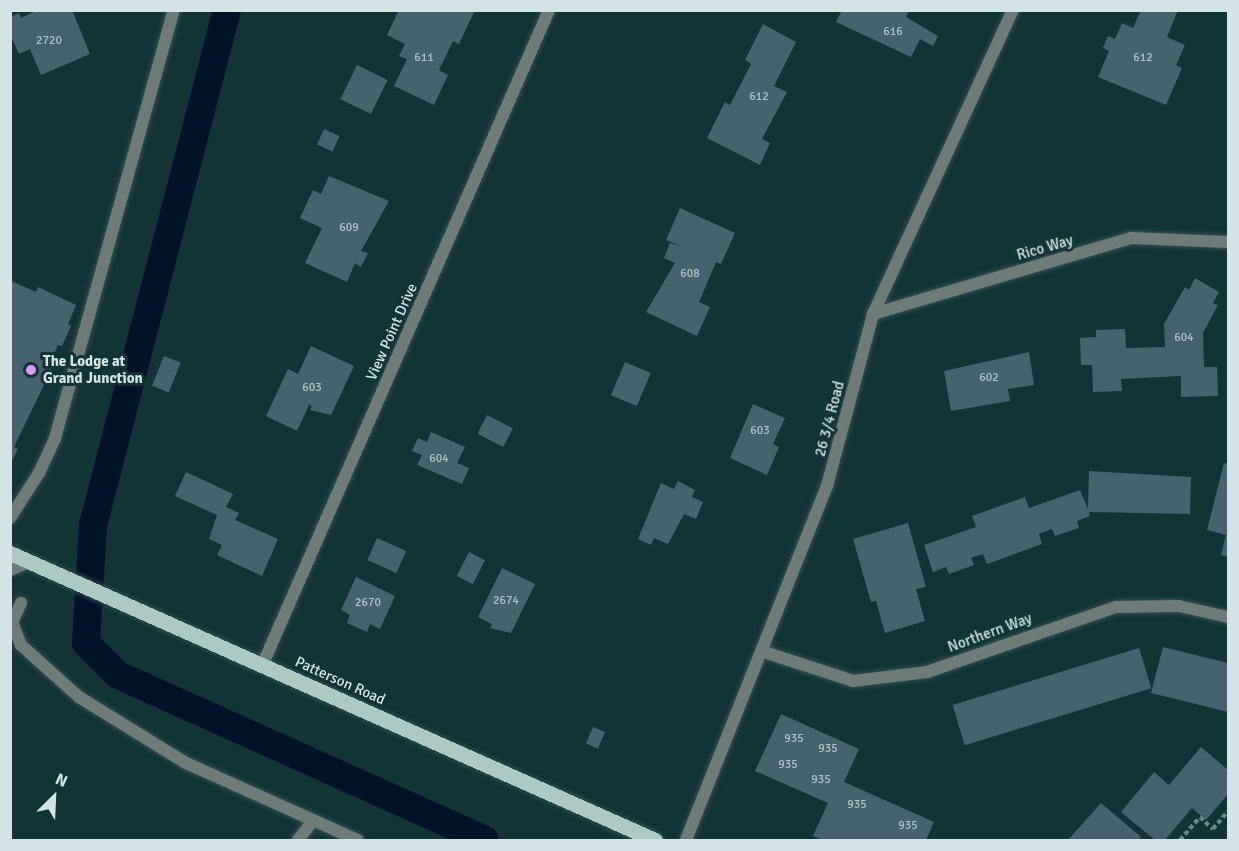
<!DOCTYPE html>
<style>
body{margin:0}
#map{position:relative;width:1239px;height:851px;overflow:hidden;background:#133437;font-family:Signika,sans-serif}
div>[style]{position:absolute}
.canal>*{height:28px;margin:-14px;padding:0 14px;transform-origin:14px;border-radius:14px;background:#001328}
.building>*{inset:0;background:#46626e;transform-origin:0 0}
.path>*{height:4px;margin-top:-2px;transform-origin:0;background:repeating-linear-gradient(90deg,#6d8789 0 4.5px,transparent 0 7.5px)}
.roads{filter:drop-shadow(0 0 2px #325053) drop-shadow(0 0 2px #325053)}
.service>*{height:12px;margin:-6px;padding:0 6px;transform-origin:6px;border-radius:6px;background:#6d7c79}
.minor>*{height:12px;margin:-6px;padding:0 6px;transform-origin:6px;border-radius:6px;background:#6d7c79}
.primary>*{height:15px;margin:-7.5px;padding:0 7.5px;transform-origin:7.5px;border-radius:7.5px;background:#accac3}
.dots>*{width:16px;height:16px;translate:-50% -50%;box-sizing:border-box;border:3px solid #133437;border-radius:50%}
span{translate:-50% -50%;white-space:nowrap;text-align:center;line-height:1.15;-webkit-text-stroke:6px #133437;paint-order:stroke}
.number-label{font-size:12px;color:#afc4c8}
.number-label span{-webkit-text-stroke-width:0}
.street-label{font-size:15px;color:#d2e4e6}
.poi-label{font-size:15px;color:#d2e4e6;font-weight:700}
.left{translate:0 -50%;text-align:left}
.frame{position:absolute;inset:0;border:12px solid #d2e4e6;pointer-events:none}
.north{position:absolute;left:24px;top:767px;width:60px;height:60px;-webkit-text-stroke:4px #133437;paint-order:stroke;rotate:24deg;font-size:16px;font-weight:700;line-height:24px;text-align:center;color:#d2e4e6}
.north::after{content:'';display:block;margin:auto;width:21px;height:27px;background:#d2e4e6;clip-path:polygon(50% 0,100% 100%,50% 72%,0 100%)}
</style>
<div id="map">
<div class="canal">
<div style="left:227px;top:10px;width:532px;rotate:104.58deg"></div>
<div style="left:93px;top:525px;width:118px;rotate:93.4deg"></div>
<div style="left:86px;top:643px;width:45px;rotate:45deg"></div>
<div style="left:118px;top:675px;width:402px;rotate:24.2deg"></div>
</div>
<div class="building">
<div style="clip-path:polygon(38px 10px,72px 10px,90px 54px,41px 75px,30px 49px,19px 54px,10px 34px,10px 17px,19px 13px,21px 18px)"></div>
<div style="clip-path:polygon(399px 10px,475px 10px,459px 44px,453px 41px,439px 70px,448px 75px,434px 105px,394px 86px,407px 59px,399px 56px,405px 44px,387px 35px)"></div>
<div style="clip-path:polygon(842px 10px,909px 10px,906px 17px,938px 36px,933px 46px,920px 39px,911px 57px,836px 22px)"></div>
<div style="clip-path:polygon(1141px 10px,1178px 10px,1167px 37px,1185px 45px,1176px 65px,1182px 68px,1166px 105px,1098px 77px,1109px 51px,1103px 48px,1108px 36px,1115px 39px,1122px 23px,1133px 28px)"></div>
<div style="clip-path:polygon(763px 24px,796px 42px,774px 86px,787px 92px,762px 139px,770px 143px,760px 165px,707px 138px,725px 102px,730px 105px,751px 64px,745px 60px)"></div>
<div style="left:357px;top:65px;width:34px;height:38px;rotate:26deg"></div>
<div style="left:324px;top:129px;width:17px;height:17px;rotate:24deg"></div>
<div style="clip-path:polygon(329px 176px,389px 201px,361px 251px,368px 253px,361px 267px,355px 263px,347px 282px,305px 263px,322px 228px,300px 218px,313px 190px,321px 194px)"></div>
<div style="clip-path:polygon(680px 208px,735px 233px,721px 264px,716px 262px,699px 302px,710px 307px,697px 336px,646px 312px,675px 263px,664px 258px,670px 243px,683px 247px,666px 240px)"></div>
<div style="clip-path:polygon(1195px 278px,1219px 292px,1213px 303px,1218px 305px,1203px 333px,1204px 367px,1217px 367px,1218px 396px,1181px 397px,1181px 376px,1121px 379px,1122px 391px,1093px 392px,1092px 365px,1081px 365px,1080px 338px,1096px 337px,1096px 330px,1125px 329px,1126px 348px,1165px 347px,1164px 324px,1185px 287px,1189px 290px)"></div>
<div style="clip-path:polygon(11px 281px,36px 292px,38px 287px,76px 305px,68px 324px,71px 326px,62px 346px,58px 345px,52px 359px,56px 360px,14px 447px,18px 449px,10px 465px)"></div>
<div style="clip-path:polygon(311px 346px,354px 366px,331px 415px,310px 410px,312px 406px,304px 402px,309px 405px,297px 431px,266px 416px,288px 369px,298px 374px)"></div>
<div style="clip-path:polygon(1029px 352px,1034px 385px,1008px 389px,1010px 401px,951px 411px,944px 371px)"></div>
<div style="left:164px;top:356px;width:18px;height:32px;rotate:22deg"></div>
<div style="left:625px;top:362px;width:28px;height:36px;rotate:23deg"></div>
<div style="clip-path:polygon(753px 404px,785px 418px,773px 444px,779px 447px,767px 475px,730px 458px)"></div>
<div style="left:487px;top:415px;width:29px;height:21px;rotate:27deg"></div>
<div style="clip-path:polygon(431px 432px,465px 447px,457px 463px,469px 468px,462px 484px,417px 465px,422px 455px,412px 451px,418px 438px,427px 442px)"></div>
<div style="clip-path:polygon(1224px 463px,1228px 464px,1228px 557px,1221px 555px,1226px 535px,1207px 530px)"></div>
<div style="clip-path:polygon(1089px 471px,1191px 477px,1190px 514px,1089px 512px,1090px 516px,1077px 521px,1079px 528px,1055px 536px,1052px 529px,1039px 534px,1042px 544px,987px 564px,983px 554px,971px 558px,974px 565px,949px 574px,946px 567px,933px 572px,924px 545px,976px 527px,972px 516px,1025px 497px,1029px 508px,1080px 490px,1088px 509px)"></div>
<div style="clip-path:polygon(186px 472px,233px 494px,226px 507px,239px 513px,235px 520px,278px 539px,262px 576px,217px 555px,222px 545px,209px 539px,217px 515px,175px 496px)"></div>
<div style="clip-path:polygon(678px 481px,695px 490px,692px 497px,703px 502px,696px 519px,684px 514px,668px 544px,654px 538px,651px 545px,638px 539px,661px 483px,674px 489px)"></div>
<div style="clip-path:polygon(908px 523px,926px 587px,916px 589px,925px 621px,885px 633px,876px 601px,871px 602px,853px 539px)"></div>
<div style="left:377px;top:538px;width:32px;height:24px;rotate:24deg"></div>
<div style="left:469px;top:552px;width:18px;height:27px;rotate:27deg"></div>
<div style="clip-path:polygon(502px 568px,535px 584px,511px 633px,490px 628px,492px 624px,478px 617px)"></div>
<div style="clip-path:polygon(356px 577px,395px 596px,380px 629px,370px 624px,367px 632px,347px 623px,350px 615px,341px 610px)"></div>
<div style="clip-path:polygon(1163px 647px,1228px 663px,1228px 712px,1151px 693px)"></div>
<div style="left:1139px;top:648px;width:42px;height:195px;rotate:73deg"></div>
<div style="clip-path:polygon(781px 714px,859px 749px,844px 782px,934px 822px,926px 840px,823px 840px,813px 836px,828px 803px,755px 771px)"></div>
<div style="left:593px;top:727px;width:13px;height:18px;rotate:23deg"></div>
<div style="clip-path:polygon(1201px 747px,1228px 770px,1228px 794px,1206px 820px,1192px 808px,1165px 840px,1155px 840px,1121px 812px,1154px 772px,1169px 785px)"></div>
<div style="clip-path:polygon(1101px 803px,1141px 837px,1138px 840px,1068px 840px)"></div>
</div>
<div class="path">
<div style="left:1180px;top:840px;width:30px;rotate:-49deg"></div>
<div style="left:1200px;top:817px;width:18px;rotate:43deg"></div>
<div style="left:1213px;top:829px;width:23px;rotate:-50deg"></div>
</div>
<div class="roads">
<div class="service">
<div style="left:10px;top:518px;width:54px;rotate:-57.2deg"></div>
<div style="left:39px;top:473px;width:38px;rotate:-65deg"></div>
<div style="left:55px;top:438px;width:444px;rotate:-74.5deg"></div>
<div style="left:10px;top:570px;width:22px;rotate:-22deg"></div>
<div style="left:21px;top:603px;width:21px;rotate:115deg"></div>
<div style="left:12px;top:622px;width:25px;rotate:69deg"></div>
<div style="left:21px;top:645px;width:78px;rotate:41.9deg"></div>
<div style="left:79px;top:697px;width:126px;rotate:31.7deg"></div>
<div style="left:186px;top:763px;width:188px;rotate:24.2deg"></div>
<div style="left:298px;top:840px;width:24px;rotate:-52deg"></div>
</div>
<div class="minor">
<div style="left:873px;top:314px;width:269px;rotate:-16.4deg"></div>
<div style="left:1131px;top:238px;width:97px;rotate:2.4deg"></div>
<div style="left:764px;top:652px;width:94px;rotate:18deg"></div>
<div style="left:853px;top:681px;width:75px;rotate:-6.9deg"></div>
<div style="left:927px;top:672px;width:200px;rotate:-19deg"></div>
<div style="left:1116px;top:607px;width:63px;rotate:-0.9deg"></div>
<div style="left:1179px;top:606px;width:50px;rotate:12.7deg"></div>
<div style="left:262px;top:666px;width:716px;rotate:-66.37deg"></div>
<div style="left:686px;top:840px;width:381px;rotate:-68.3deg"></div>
<div style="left:827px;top:486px;width:178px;rotate:-75deg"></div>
<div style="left:873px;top:314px;width:335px;rotate:-65.3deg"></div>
</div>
<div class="primary">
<div style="left:10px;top:553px;width:706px;rotate:23.99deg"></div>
</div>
</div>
<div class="dots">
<div style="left:31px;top:370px;background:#dc99f4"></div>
</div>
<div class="number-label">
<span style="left:893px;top:32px">616</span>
<span style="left:49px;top:41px">2720</span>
<span style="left:424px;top:58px">611</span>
<span style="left:1143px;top:58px">612</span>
<span style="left:759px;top:97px">612</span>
<span style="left:349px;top:228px">609</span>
<span style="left:690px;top:274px">608</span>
<span style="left:1184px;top:338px">604</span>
<span style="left:989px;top:378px">602</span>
<span style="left:312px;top:388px">603</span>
<span style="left:760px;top:431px">603</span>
<span style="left:439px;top:459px">604</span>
<span style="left:506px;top:601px">2674</span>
<span style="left:368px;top:603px">2670</span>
<span style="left:794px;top:739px">935</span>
<span style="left:828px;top:749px">935</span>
<span style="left:788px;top:765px">935</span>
<span style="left:821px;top:780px">935</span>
<span style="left:857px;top:805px">935</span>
<span style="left:908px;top:826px">935</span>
</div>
<div class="street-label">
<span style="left:1045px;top:248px;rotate:-16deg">Rico Way</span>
<span style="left:392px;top:332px;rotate:-66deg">View Point Drive</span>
<span style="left:830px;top:419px;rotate:-75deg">26 3/4 Road</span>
<span style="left:990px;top:633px;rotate:-20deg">Northern Way</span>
<span style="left:340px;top:681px;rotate:24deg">Patterson Road</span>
</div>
<div class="poi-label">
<span class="left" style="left:43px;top:370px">The Lodge at<br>Grand Junction</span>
</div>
<div class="frame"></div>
<div class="north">N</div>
</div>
